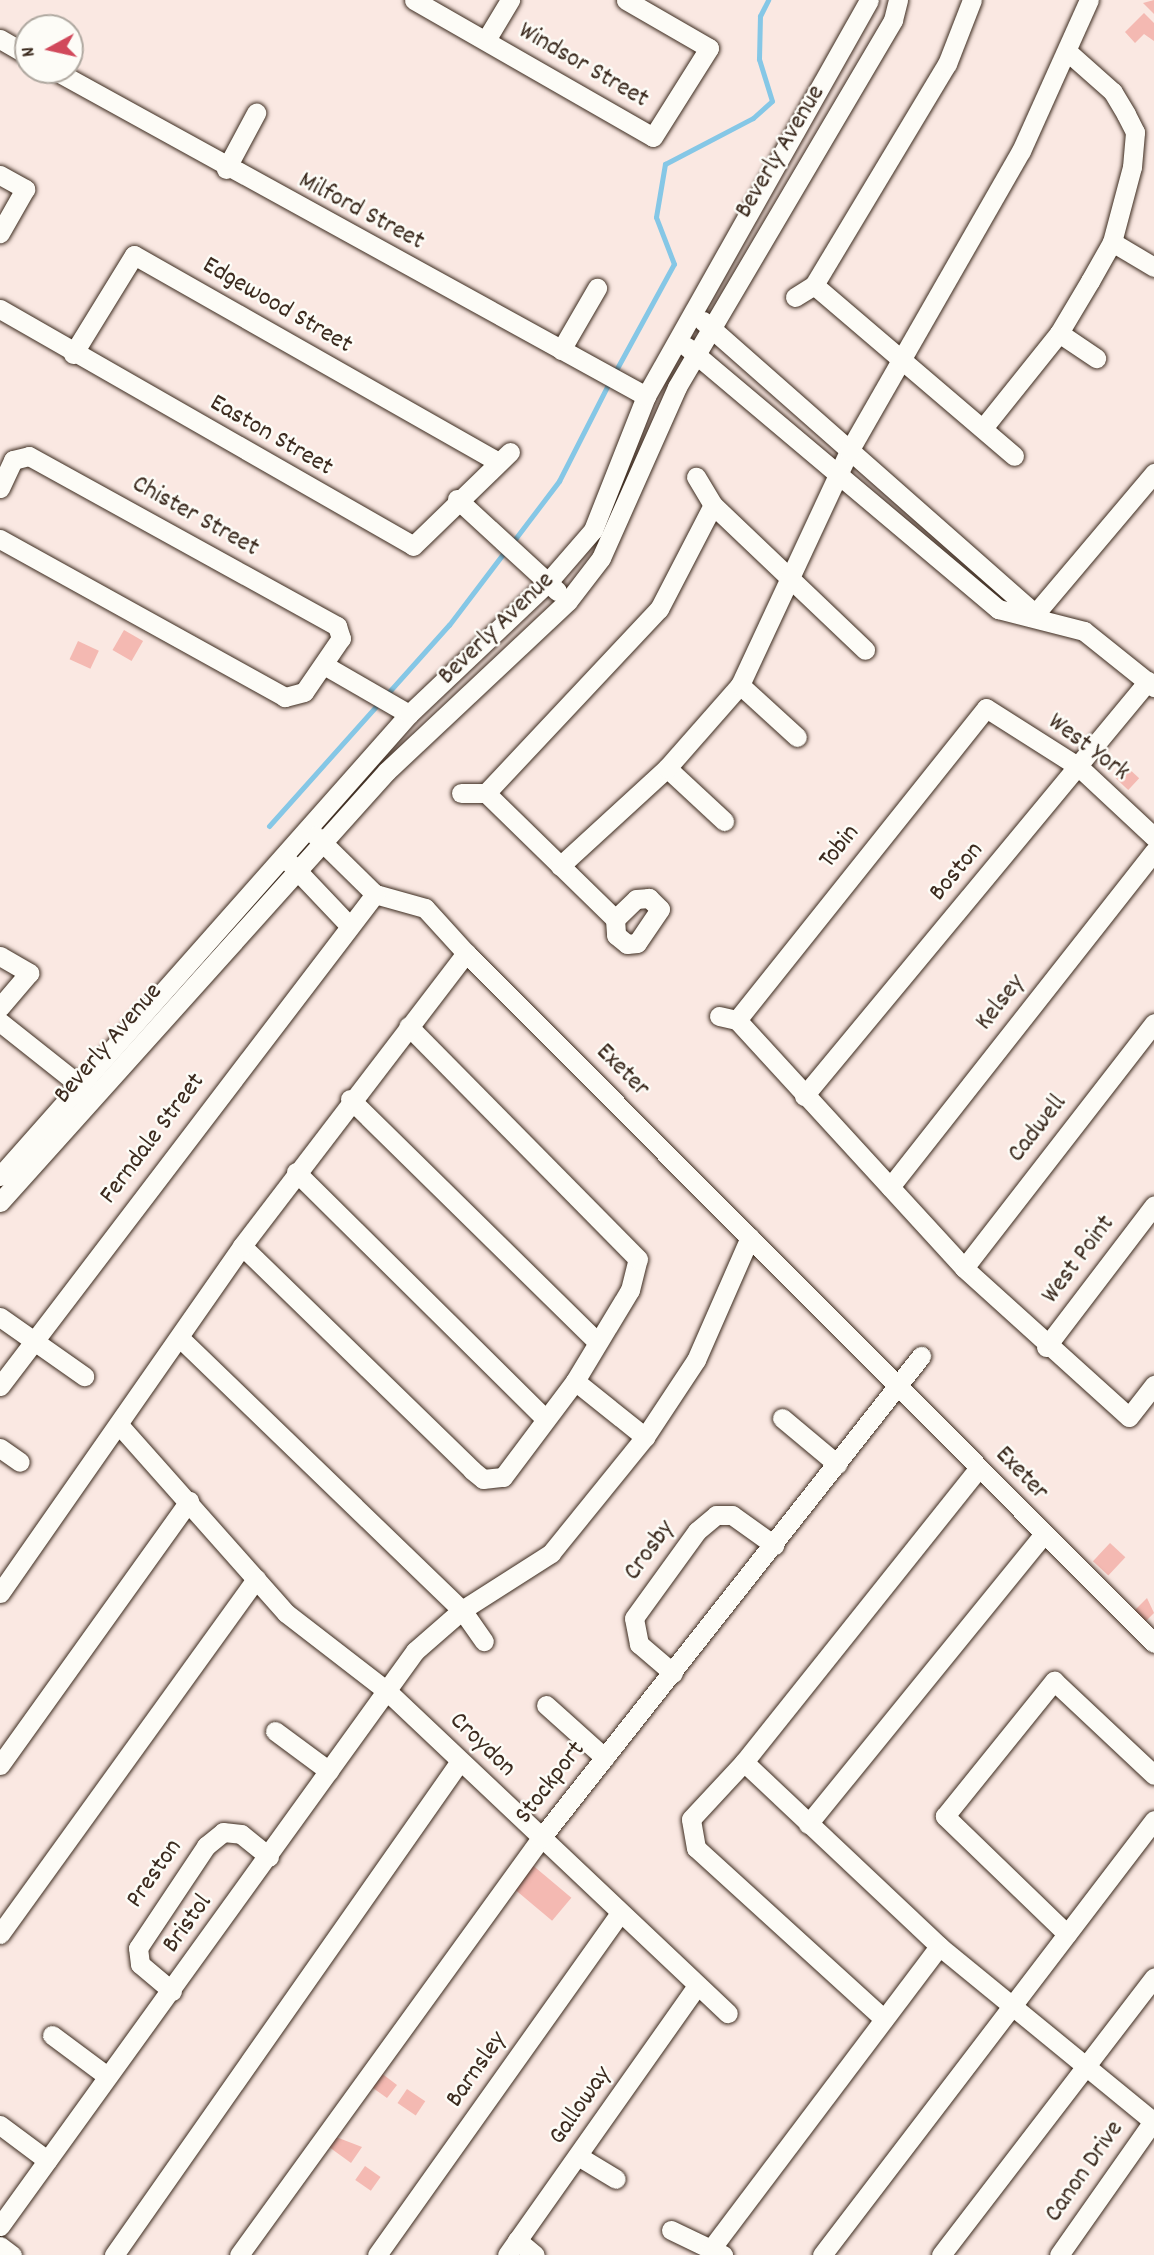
<!DOCTYPE html>
<style>
body{margin:0}
#map{position:relative;width:1154px;height:2255px;overflow:hidden;background:#fae8e2;font-family:Dekko,sans-serif}
div>[style]{position:absolute}
.stream>*{height:5px;margin:-2.5px;padding:0 2.5px;transform-origin:2.5px;border-radius:2.5px;background:#85c7e6}
.building>*{inset:0;background:#f4b9b2;transform-origin:0 0}
.roads{filter:drop-shadow(0 0 2px #3b2a1e) drop-shadow(0 0 2px #3b2a1e)}
.minor>*{height:19px;margin:-9.5px;padding:0 9.5px;transform-origin:9.5px;border-radius:9.5px;background:#fdfcf7}
span{translate:-50% -50%;white-space:nowrap;text-align:center;line-height:1.15;-webkit-text-stroke:5px #fdfcf7;paint-order:stroke}
.street-label{font-size:26px;color:#3b2a1e}
.north{position:absolute;left:14px;top:14px;width:70px;height:70px;box-sizing:border-box;background:#fdfcf7;border:2px solid #afa8a0;border-radius:50%;rotate:262deg;font-size:19px;font-weight:700;line-height:28px;text-align:center;color:#3b2a1e}
.north::after{content:'';display:block;margin:auto;width:24px;height:32px;background:#d1495b;clip-path:polygon(50% 0,100% 100%,50% 72%,0 100%)}
</style>
<div id="map">
<div class="stream">
<div style="left:615px;top:372px;width:123px;rotate:-61.4deg"></div>
<div style="left:674px;top:264px;width:50px;rotate:-111deg"></div>
<div style="left:656px;top:217px;width:54px;rotate:-80.4deg"></div>
<div style="left:665px;top:164px;width:99px;rotate:-27.6deg"></div>
<div style="left:753px;top:118px;width:25px;rotate:-42deg"></div>
<div style="left:772px;top:101px;width:44px;rotate:-107.2deg"></div>
<div style="left:759px;top:59px;width:43px;rotate:-88.7deg"></div>
<div style="left:760px;top:16px;width:18px;rotate:-63deg"></div>
<div style="left:512px;top:543px;width:78px;rotate:-52.8deg"></div>
<div style="left:559px;top:481px;width:112px;rotate:-63deg"></div>
<div style="left:269px;top:826px;width:270px;rotate:-48.2deg"></div>
<div style="left:449px;top:625px;width:94px;rotate:-52.8deg"></div>
</div>
<div class="building">
<div style="clip-path:polygon(1154px 0,1154px 14px,1143px 3px)"></div>
<div style="clip-path:polygon(1144px 13px,1154px 23px,1154px 41px,1144px 34px,1135px 43px,1125px 32px)"></div>
<div style="left:124px;top:630px;width:22px;height:23px;rotate:30deg"></div>
<div style="left:78px;top:641px;width:23px;height:20px;rotate:25deg"></div>
<div style="left:1126px;top:766px;width:18px;height:16px;rotate:43deg"></div>
<div style="left:1110px;top:1543px;width:21px;height:25px;rotate:43deg"></div>
<div style="clip-path:polygon(1147px 1598px,1154px 1613px,1143px 1624px,1132px 1613px)"></div>
<div style="left:530px;top:1863px;width:54px;height:30px;rotate:40deg"></div>
<div style="clip-path:polygon(376px 2069px,397px 2085px,387px 2098px,373px 2088px)"></div>
<div style="left:407px;top:2089px;width:22px;height:17px;rotate:34deg"></div>
<div style="clip-path:polygon(336px 2137px,362px 2147px,351px 2163px,329px 2147px)"></div>
<div style="left:365px;top:2166px;width:19px;height:17px;rotate:35deg"></div>
</div>
<div class="roads">
<div class="minor">
<div style="left:414px;top:0;width:275px;rotate:29.8deg"></div>
<div style="left:653px;top:137px;width:105px;rotate:-57.8deg"></div>
<div style="left:709px;top:48px;width:96px;rotate:-150deg"></div>
<div style="left:0;top:39px;width:32px;rotate:30deg"></div>
<div style="left:486px;top:40px;width:47px;rotate:-59deg"></div>
<div style="left:54px;top:70px;width:676px;rotate:28.84deg"></div>
<div style="left:226px;top:169px;width:64px;rotate:-61.8deg"></div>
<div style="left:0;top:175px;width:29px;rotate:29deg"></div>
<div style="left:25px;top:189px;width:51px;rotate:119.6deg"></div>
<div style="left:1112px;top:242px;width:49px;rotate:30.8deg"></div>
<div style="left:814px;top:285px;width:263px;rotate:40.5deg"></div>
<div style="left:795px;top:297px;width:22px;rotate:-32deg"></div>
<div style="left:814px;top:285px;width:258px;rotate:-59deg"></div>
<div style="left:947px;top:64px;width:69px;rotate:-68.7deg"></div>
<div style="left:0;top:309px;width:476px;rotate:29.8deg"></div>
<div style="left:703px;top:321px;width:441px;rotate:41.4deg"></div>
<div style="left:1059px;top:333px;width:45px;rotate:34deg"></div>
<div style="left:687px;top:347px;width:407px;rotate:40.1deg"></div>
<div style="left:998px;top:609px;width:89px;rotate:14.3deg"></div>
<div style="left:1084px;top:631px;width:90px;rotate:38.7deg"></div>
<div style="left:561px;top:350px;width:72px;rotate:-59.9deg"></div>
<div style="left:73px;top:354px;width:116px;rotate:-58.4deg"></div>
<div style="left:134px;top:255px;width:415px;rotate:29.6deg"></div>
<div style="left:983px;top:428px;width:122px;rotate:-51.3deg"></div>
<div style="left:1059px;top:333px;width:61px;rotate:-59.2deg"></div>
<div style="left:1090px;top:281px;width:45px;rotate:-60.6deg"></div>
<div style="left:1112px;top:242px;width:78px;rotate:-75.1deg"></div>
<div style="left:1132px;top:167px;width:35px;rotate:-85deg"></div>
<div style="left:1135px;top:132px;width:20px;rotate:-117deg"></div>
<div style="left:1126px;top:114px;width:26px;rotate:-121deg"></div>
<div style="left:1113px;top:92px;width:59px;rotate:-138.4deg"></div>
<div style="left:0;top:488px;width:31px;rotate:-65deg"></div>
<div style="left:13px;top:460px;width:16px;rotate:-14deg"></div>
<div style="left:29px;top:456px;width:352px;rotate:28.9deg"></div>
<div style="left:337px;top:626px;width:13px;rotate:72deg"></div>
<div style="left:341px;top:638px;width:65px;rotate:124.4deg"></div>
<div style="left:304px;top:692px;width:20px;rotate:165deg"></div>
<div style="left:285px;top:697px;width:326px;rotate:-151deg"></div>
<div style="left:457px;top:499px;width:136px;rotate:42.6deg"></div>
<div style="left:713px;top:505px;width:210px;rotate:43.6deg"></div>
<div style="left:413px;top:546px;width:135px;rotate:-44.1deg"></div>
<div style="left:1035px;top:614px;width:185px;rotate:-49.8deg"></div>
<div style="left:324px;top:665px;width:98px;rotate:30deg"></div>
<div style="left:740px;top:685px;width:77px;rotate:42.4deg"></div>
<div style="left:986px;top:708px;width:110px;rotate:32.4deg"></div>
<div style="left:1079px;top:767px;width:103px;rotate:43deg"></div>
<div style="left:667px;top:768px;width:78px;rotate:42.9deg"></div>
<div style="left:461px;top:793px;width:25px"></div>
<div style="left:486px;top:793px;width:253px;rotate:-46.8deg"></div>
<div style="left:659px;top:609px;width:117px;rotate:-62.6deg"></div>
<div style="left:713px;top:505px;width:33px;rotate:-121deg"></div>
<div style="left:486px;top:793px;width:180px;rotate:44.3deg"></div>
<div style="left:615px;top:919px;width:16px;rotate:86deg"></div>
<div style="left:616px;top:935px;width:14px;rotate:39deg"></div>
<div style="left:627px;top:944px;width:10px;rotate:-6deg"></div>
<div style="left:637px;top:943px;width:41px;rotate:-55.9deg"></div>
<div style="left:660px;top:909px;width:16px;rotate:-135deg"></div>
<div style="left:649px;top:898px;width:13px;rotate:176deg"></div>
<div style="left:636px;top:899px;width:29px;rotate:136deg"></div>
<div style="left:290px;top:863px;width:83px;rotate:46.5deg"></div>
<div style="left:560px;top:866px;width:145px;rotate:-42.5deg"></div>
<div style="left:667px;top:768px;width:111px;rotate:-48.7deg"></div>
<div style="left:740px;top:685px;width:258px;rotate:-65deg"></div>
<div style="left:849px;top:451px;width:346px;rotate:-60.2deg"></div>
<div style="left:1021px;top:151px;width:166px;rotate:-65.8deg"></div>
<div style="left:375px;top:894px;width:52px;rotate:15.6deg"></div>
<div style="left:425px;top:908px;width:61px;rotate:47.7deg"></div>
<div style="left:0;top:956px;width:34px;rotate:30deg"></div>
<div style="left:29px;top:973px;width:45px;rotate:130.5deg"></div>
<div style="left:719px;top:1016px;width:18px;rotate:13deg"></div>
<div style="left:737px;top:1020px;width:336px;rotate:47.5deg"></div>
<div style="left:964px;top:1268px;width:222px;rotate:42.1deg"></div>
<div style="left:737px;top:1020px;width:399px;rotate:-51.4deg"></div>
<div style="left:0;top:1022px;width:111px;rotate:38.4deg"></div>
<div style="left:804px;top:1096px;width:539px;rotate:-50.34deg"></div>
<div style="left:350px;top:1099px;width:345px;rotate:44.5deg"></div>
<div style="left:296px;top:1172px;width:351px;rotate:44.7deg"></div>
<div style="left:0;top:1176px;width:617px;rotate:-48.48deg"></div>
<div style="left:409px;top:714px;width:192px;rotate:-43.5deg"></div>
<div style="left:548px;top:582px;width:69px;rotate:-49.1deg"></div>
<div style="left:593px;top:530px;width:144px;rotate:-68.4deg"></div>
<div style="left:646px;top:396px;width:454px;rotate:-60.6deg"></div>
<div style="left:890px;top:1187px;width:427px;rotate:-51.8deg"></div>
<div style="left:0;top:1202px;width:579px;rotate:-48.08deg"></div>
<div style="left:387px;top:771px;width:248px;rotate:-43.2deg"></div>
<div style="left:568px;top:601px;width:54px;rotate:-52.5deg"></div>
<div style="left:601px;top:558px;width:187px;rotate:-66deg"></div>
<div style="left:677px;top:387px;width:426px;rotate:-59.5deg"></div>
<div style="left:893px;top:20px;width:21px;rotate:-76deg"></div>
<div style="left:242px;top:1246px;width:321px;rotate:44.2deg"></div>
<div style="left:472px;top:1470px;width:14px;rotate:39deg"></div>
<div style="left:483px;top:1479px;width:20px;rotate:-6deg"></div>
<div style="left:503px;top:1477px;width:120px;rotate:-53.1deg"></div>
<div style="left:575px;top:1381px;width:106px;rotate:-58.9deg"></div>
<div style="left:630px;top:1290px;width:32px;rotate:-76deg"></div>
<div style="left:638px;top:1259px;width:327px;rotate:-134.6deg"></div>
<div style="left:964px;top:1268px;width:310px;rotate:-52.2deg"></div>
<div style="left:0;top:1317px;width:103px;rotate:35.1deg"></div>
<div style="left:182px;top:1340px;width:389px;rotate:44deg"></div>
<div style="left:462px;top:1610px;width:38px;rotate:55deg"></div>
<div style="left:1046px;top:1347px;width:178px;rotate:-52.7deg"></div>
<div style="left:575px;top:1381px;width:90px;rotate:38.7deg"></div>
<div style="left:0;top:1386px;width:619px;rotate:-52.69deg"></div>
<div style="left:375px;top:894px;width:83px;rotate:-135.5deg"></div>
<div style="left:1129px;top:1417px;width:41px;rotate:-52deg"></div>
<div style="left:782px;top:1418px;width:72px;rotate:39.9deg"></div>
<div style="left:120px;top:1426px;width:250px;rotate:48.4deg"></div>
<div style="left:286px;top:1613px;width:128px;rotate:37.7deg"></div>
<div style="left:387px;top:1691px;width:469px;rotate:43.4deg"></div>
<div style="left:0;top:1448px;width:24px;rotate:35deg"></div>
<div style="left:0;top:1593px;width:423px;rotate:-55.1deg"></div>
<div style="left:242px;top:1246px;width:369px;rotate:-52.6deg"></div>
<div style="left:466px;top:953px;width:974px;rotate:45.08deg"></div>
<div style="left:673px;top:1673px;width:45px;rotate:-139.5deg"></div>
<div style="left:639px;top:1644px;width:26px;rotate:-101deg"></div>
<div style="left:634px;top:1618px;width:107px;rotate:-54.1deg"></div>
<div style="left:697px;top:1531px;width:25px;rotate:-40deg"></div>
<div style="left:716px;top:1515px;width:16px"></div>
<div style="left:732px;top:1515px;width:52px;rotate:35.5deg"></div>
<div style="left:546px;top:1705px;width:79px;rotate:41.9deg"></div>
<div style="left:275px;top:1731px;width:67px;rotate:36.5deg"></div>
<div style="left:744px;top:1762px;width:268px;rotate:43.3deg"></div>
<div style="left:939px;top:1946px;width:276px;rotate:39.3deg"></div>
<div style="left:0;top:1765px;width:325px;rotate:-54.4deg"></div>
<div style="left:808px;top:1824px;width:374px;rotate:-50.9deg"></div>
<div style="left:0;top:1934px;width:438px;rotate:-54.2deg"></div>
<div style="left:1067px;top:1934px;width:170px;rotate:-136deg"></div>
<div style="left:945px;top:1816px;width:174px;rotate:-51.1deg"></div>
<div style="left:1054px;top:1681px;width:137px;rotate:43.2deg"></div>
<div style="left:172px;top:1991px;width:42px;rotate:-139.8deg"></div>
<div style="left:140px;top:1964px;width:16px;rotate:-97deg"></div>
<div style="left:138px;top:1948px;width:123px;rotate:-56.3deg"></div>
<div style="left:206px;top:1846px;width:22px;rotate:-39deg"></div>
<div style="left:223px;top:1832px;width:18px;rotate:6deg"></div>
<div style="left:241px;top:1834px;width:36px;rotate:39deg"></div>
<div style="left:884px;top:2019px;width:254px;rotate:-137.7deg"></div>
<div style="left:696px;top:1848px;width:29px;rotate:-100deg"></div>
<div style="left:691px;top:1819px;width:78px;rotate:-47.1deg"></div>
<div style="left:744px;top:1762px;width:376px;rotate:-51.4deg"></div>
<div style="left:52px;top:2035px;width:69px;rotate:36.7deg"></div>
<div style="left:0;top:2125px;width:59px;rotate:36.7deg"></div>
<div style="left:578px;top:2156px;width:44px;rotate:31.2deg"></div>
<div style="left:0;top:2226px;width:709px;rotate:-54.18deg"></div>
<div style="left:415px;top:1651px;width:62px;rotate:-41.1deg"></div>
<div style="left:462px;top:1610px;width:106px;rotate:-32.6deg"></div>
<div style="left:551px;top:1553px;width:149px;rotate:-51deg"></div>
<div style="left:645px;top:1437px;width:92px;rotate:-56.5deg"></div>
<div style="left:696px;top:1360px;width:134px;rotate:-66.3deg"></div>
<div style="left:671px;top:2230px;width:58px;rotate:25.7deg"></div>
<div style="left:517px;top:2240px;width:23px;rotate:40deg"></div>
<div style="left:0;top:2246px;width:15px;rotate:37deg"></div>
<div style="left:711px;top:2249px;width:379px;rotate:-53deg"></div>
<div style="left:114px;top:2255px;width:603px;rotate:-54.99deg"></div>
<div style="left:239px;top:2255px;width:515px;rotate:-54.09deg"></div>
<div style="left:541px;top:1838px;width:614px;rotate:-51.75deg"></div>
<div style="left:377px;top:2255px;width:417px;rotate:-54.6deg"></div>
<div style="left:507px;top:2255px;width:329px;rotate:-54.8deg"></div>
<div style="left:822px;top:2255px;width:547px;rotate:-52.65deg"></div>
<div style="left:941px;top:2255px;width:350px;rotate:-52.5deg"></div>
<div style="left:1059px;top:2255px;width:165px;rotate:-54.9deg"></div>
</div>
</div>
<div class="street-label">
<span style="left:583px;top:66px;rotate:30deg">Windsor Street</span>
<span style="left:781px;top:152px;rotate:-59deg">Beverly Avenue</span>
<span style="left:361px;top:212px;rotate:28deg">Milford Street</span>
<span style="left:277px;top:306px;rotate:30deg">Edgewood Street</span>
<span style="left:271px;top:436px;rotate:30deg">Easton Street</span>
<span style="left:195px;top:517px;rotate:29deg">Chister Street</span>
<span style="left:497px;top:629px;rotate:-44deg">Beverly Avenue</span>
<span style="left:1088px;top:748px;rotate:37deg">West York</span>
<span style="left:840px;top:847px;rotate:-51deg">Tobin</span>
<span style="left:957px;top:872px;rotate:-50deg">Boston</span>
<span style="left:1001px;top:1003px;rotate:-52deg">Kelsey</span>
<span style="left:109px;top:1044px;rotate:-49deg">Beverly Avenue</span>
<span style="left:622px;top:1071px;rotate:45deg">Exeter</span>
<span style="left:1038px;top:1129px;rotate:-52deg">Cadwell</span>
<span style="left:153px;top:1139px;rotate:-53deg">Ferndale Street</span>
<span style="left:1079px;top:1260px;rotate:-53deg">West Point</span>
<span style="left:1021px;top:1474px;rotate:46deg">Exeter</span>
<span style="left:650px;top:1551px;rotate:-54deg">Crosby</span>
<span style="left:482px;top:1745px;rotate:44deg">Croydon</span>
<span style="left:551px;top:1783px;rotate:-52deg">Stockport</span>
<span style="left:155px;top:1874px;rotate:-55deg">Preston</span>
<span style="left:188px;top:1924px;rotate:-54deg">Bristol</span>
<span style="left:477px;top:2070px;rotate:-55deg">Barnsley</span>
<span style="left:581px;top:2106px;rotate:-55deg">Galloway</span>
<span style="left:1085px;top:2172px;rotate:-55deg">Canon Drive</span>
</div>
<div class="north">N</div>
</div>
